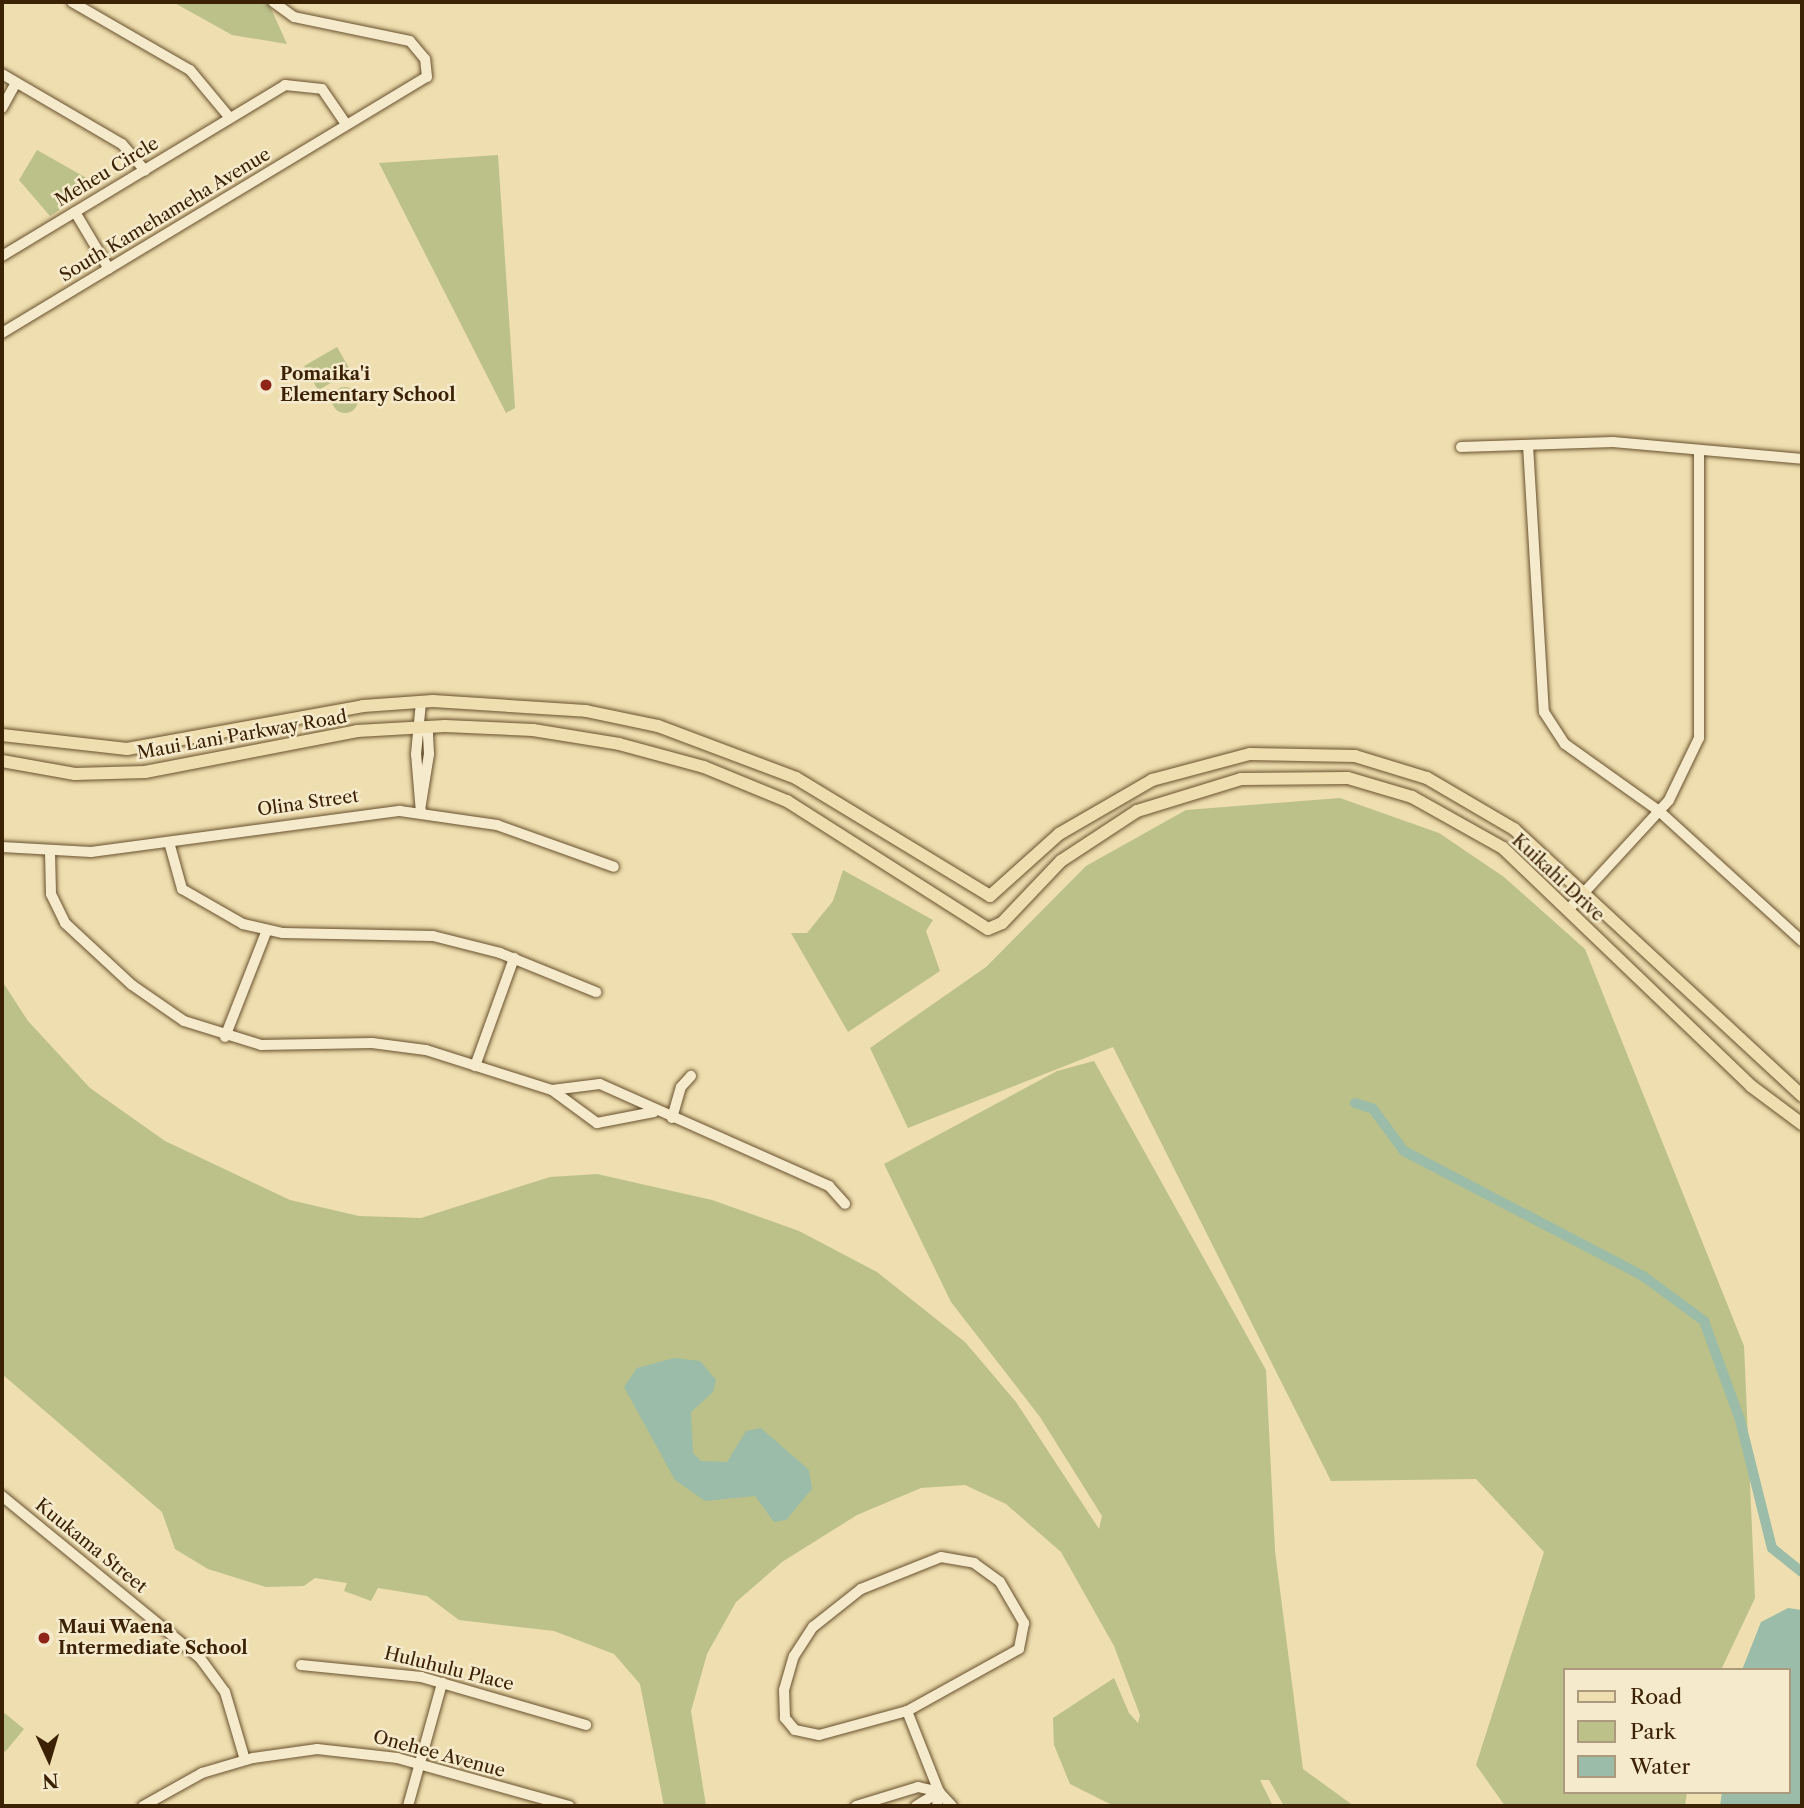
<!DOCTYPE html>
<style>
body{margin:0}
#map{position:relative;width:1804px;height:1808px;overflow:hidden;background:#efdeaf;font-family:"Libre Caslon Text",serif}
div>[style]{position:absolute}
.green>*{inset:0;background:#bbc189;transform-origin:0 0}
.round{border-radius:50%}
.water>*{inset:0;background:#9abca8}
.canal>*{height:10px;margin:-5px;padding:0 5px;transform-origin:5px;border-radius:5px;background:#9abca8}
.roads{filter:drop-shadow(0 0 2px #68512f) drop-shadow(0 0 2px #68512f)}
.minor>*{height:10px;margin:-5px;padding:0 5px;transform-origin:5px;border-radius:5px;background:#f5eacb}
.major>*{height:12px;margin:-6px;padding:0 6px;transform-origin:6px;border-radius:6px;background:#efdeaf}
.dots>*{width:19px;height:19px;translate:-50% -50%;box-sizing:border-box;border:4px solid #f5eacb;border-radius:50%}
span{translate:-50% -50%;white-space:nowrap;text-align:center;line-height:1.15;-webkit-text-stroke:5px #f5eacb;paint-order:stroke}
.street-label{font-size:18px;color:#3b2204}
.poi-label{font-size:18px;color:#3b2204;font-weight:700}
.left{translate:0 -50%;text-align:left}
.frame{position:absolute;inset:0;border:4px solid #3b2204;pointer-events:none}
.legend{position:absolute;left:1563px;top:1668px;width:228px;height:126px;box-sizing:border-box;background:#f5eacb;border:2px solid #ab9a7b;margin:0;padding:9px 12px;list-style:none;font-size:21px;color:#3b2204}
.legend li{display:flex;align-items:center;gap:14px;height:35px}
.legend b{width:35px;border:2px solid #ab9a7b}
.north{position:absolute;left:14px;top:1724px;width:70px;height:70px;-webkit-text-stroke:5px #f5eacb;paint-order:stroke;rotate:176deg;font-size:19px;font-weight:700;line-height:28px;text-align:center;color:#3b2204}
.north::after{content:'';display:block;margin:auto;width:24px;height:32px;background:#3b2204;clip-path:polygon(50% 0,100% 100%,50% 72%,0 100%)}
</style>
<div id="map">
<div class="green">
<div style="clip-path:polygon(173px 2px,268px 2px,287px 44px,232px 35px)"></div>
<div style="clip-path:polygon(37px 150px,67px 167px,99px 185px,50px 216px,19px 180px)"></div>
<div style="clip-path:polygon(498px 155px,515px 408px,506px 413px,379px 163px)"></div>
<div style="left:337px;top:347px;width:28px;height:38px;rotate:60deg"></div>
<div class="round" style="left:332px;top:387px;width:26px;height:26px"></div>
<div style="clip-path:polygon(1340px 798px,1439px 833px,1504px 877px,1585px 949px,1744px 1346px,1755px 1598px,1721px 1670px,1564px 1670px,1564px 1792px,1687px 1792px,1685px 1806px,1505px 1806px,1476px 1765px,1544px 1552px,1476px 1479px,1331px 1481px,1113px 1047px,908px 1128px,870px 1048px,986px 967px,1086px 866px,1186px 810px)"></div>
<div style="clip-path:polygon(843px 870px,933px 920px,926px 931px,940px 971px,848px 1032px,791px 933px,807px 933px,833px 901px)"></div>
<div style="clip-path:polygon(2px 981px,28px 1021px,90px 1088px,165px 1141px,290px 1200px,359px 1216px,421px 1218px,550px 1177px,597px 1174px,712px 1200px,799px 1231px,877px 1272px,965px 1342px,1016px 1402px,1099px 1529px,1102px 1516px,1040px 1417px,951px 1302px,884px 1164px,1057px 1071px,1094px 1061px,1266px 1370px,1275px 1551px,1303px 1769px,1354px 1806px,1284px 1806px,1269px 1780px,1260px 1780px,1273px 1806px,1114px 1806px,1070px 1784px,1054px 1745px,1053px 1718px,1114px 1678px,1129px 1713px,1138px 1723px,1140px 1715px,1114px 1646px,1061px 1552px,1006px 1504px,965px 1485px,921px 1488px,857px 1515px,782px 1562px,736px 1602px,707px 1654px,691px 1711px,706px 1806px,664px 1806px,640px 1684px,614px 1654px,554px 1631px,459px 1620px,427px 1596px,378px 1588px,371px 1601px,344px 1591px,347px 1583px,315px 1578px,304px 1586px,266px 1587px,208px 1569px,175px 1549px,162px 1512px,2px 1374px)"></div>
<div style="clip-path:polygon(2px 1711px,24px 1729px,5px 1752px,2px 1749px)"></div>
</div>
<div class="water">
<div style="clip-path:polygon(674px 1358px,700px 1361px,716px 1380px,713px 1392px,691px 1412px,693px 1453px,701px 1461px,727px 1462px,746px 1431px,761px 1428px,809px 1470px,812px 1489px,786px 1520px,774px 1522px,755px 1496px,705px 1501px,675px 1480px,624px 1387px,637px 1368px)"></div>
<div style="clip-path:polygon(1788px 1608px,1802px 1610px,1802px 1806px,1720px 1806px,1722px 1792px,1788px 1792px,1788px 1670px,1742px 1670px,1761px 1622px)"></div>
</div>
<div class="canal">
<div style="left:1355px;top:1103px;width:19px;rotate:18deg"></div>
<div style="left:1373px;top:1109px;width:52px;rotate:53.6deg"></div>
<div style="left:1404px;top:1151px;width:270px;rotate:27.6deg"></div>
<div style="left:1643px;top:1276px;width:76px;rotate:36.4deg"></div>
<div style="left:1704px;top:1321px;width:105px;rotate:70deg"></div>
<div style="left:1740px;top:1420px;width:132px;rotate:76deg"></div>
<div style="left:1772px;top:1548px;width:38px;rotate:39deg"></div>
</div>
<div class="roads">
<div class="minor">
<div style="left:72px;top:2px;width:136px;rotate:30deg"></div>
<div style="left:190px;top:70px;width:62px;rotate:50.2deg"></div>
<div style="left:2px;top:74px;width:139px;rotate:30.3deg"></div>
<div style="left:122px;top:144px;width:35px;rotate:49deg"></div>
<div style="left:2px;top:108px;width:29px;rotate:-61deg"></div>
<div style="left:75px;top:212px;width:66px;rotate:59.2deg"></div>
<div style="left:2px;top:256px;width:331px;rotate:-31.1deg"></div>
<div style="left:285px;top:85px;width:37px;rotate:6deg"></div>
<div style="left:322px;top:89px;width:42px;rotate:55.6deg"></div>
<div style="left:2px;top:333px;width:496px;rotate:-31.1deg"></div>
<div style="left:427px;top:77px;width:18px;rotate:-96deg"></div>
<div style="left:425px;top:59px;width:23px;rotate:-130deg"></div>
<div style="left:410px;top:41px;width:118px;rotate:-168.3deg"></div>
<div style="left:294px;top:17px;width:26px;rotate:-144deg"></div>
<div style="left:1528px;top:445px;width:267px;rotate:86.6deg"></div>
<div style="left:1544px;top:712px;width:38px;rotate:57deg"></div>
<div style="left:1565px;top:744px;width:115px;rotate:35.5deg"></div>
<div style="left:1659px;top:811px;width:193px;rotate:42.3deg"></div>
<div style="left:1461px;top:447px;width:152px;rotate:-1.9deg"></div>
<div style="left:1613px;top:442px;width:190px;rotate:5.1deg"></div>
<div style="left:421px;top:804px;width:51px;rotate:-80.9deg"></div>
<div style="left:429px;top:754px;width:20px;rotate:-93deg"></div>
<div style="left:428px;top:734px;width:8px;rotate:-135deg"></div>
<div style="left:421px;top:813px;width:59px;rotate:-94.8deg"></div>
<div style="left:416px;top:754px;width:52px;rotate:-84.5deg"></div>
<div style="left:169px;top:842px;width:49px;rotate:74.5deg"></div>
<div style="left:182px;top:889px;width:70px;rotate:29.8deg"></div>
<div style="left:243px;top:924px;width:41px;rotate:12.7deg"></div>
<div style="left:283px;top:933px;width:150px;rotate:1.1deg"></div>
<div style="left:433px;top:936px;width:69px;rotate:14.2deg"></div>
<div style="left:500px;top:953px;width:104px;rotate:22.1deg"></div>
<div style="left:2px;top:847px;width:89px;rotate:3.2deg"></div>
<div style="left:91px;top:852px;width:312px;rotate:-7.6deg"></div>
<div style="left:400px;top:811px;width:98px;rotate:8.2deg"></div>
<div style="left:497px;top:825px;width:124px;rotate:19.7deg"></div>
<div style="left:50px;top:852px;width:42px;rotate:88.6deg"></div>
<div style="left:51px;top:894px;width:32px;rotate:64deg"></div>
<div style="left:65px;top:923px;width:91px;rotate:42.8deg"></div>
<div style="left:132px;top:985px;width:63px;rotate:34.7deg"></div>
<div style="left:184px;top:1021px;width:81px;rotate:17.3deg"></div>
<div style="left:261px;top:1045px;width:111px;rotate:-1deg"></div>
<div style="left:372px;top:1043px;width:54px;rotate:7.4deg"></div>
<div style="left:426px;top:1050px;width:132px;rotate:17.6deg"></div>
<div style="left:552px;top:1090px;width:56px;rotate:36.3deg"></div>
<div style="left:597px;top:1123px;width:58px;rotate:-10.9deg"></div>
<div style="left:1568px;top:910px;width:149px;rotate:-47.4deg"></div>
<div style="left:1669px;top:800px;width:69px;rotate:-64.2deg"></div>
<div style="left:1699px;top:738px;width:288px;rotate:-90deg"></div>
<div style="left:225px;top:1037px;width:115px;rotate:-68.6deg"></div>
<div style="left:475px;top:1066px;width:115px;rotate:-70.1deg"></div>
<div style="left:552px;top:1090px;width:48px;rotate:-7.1deg"></div>
<div style="left:600px;top:1084px;width:251px;rotate:24deg"></div>
<div style="left:829px;top:1186px;width:24px;rotate:48deg"></div>
<div style="left:672px;top:1118px;width:32px;rotate:-74deg"></div>
<div style="left:681px;top:1087px;width:15px;rotate:-48deg"></div>
<div style="left:2px;top:1496px;width:256px;rotate:39.3deg"></div>
<div style="left:200px;top:1658px;width:42px;rotate:53.7deg"></div>
<div style="left:225px;top:1692px;width:71px;rotate:73.6deg"></div>
<div style="left:941px;top:1557px;width:34px;rotate:10deg"></div>
<div style="left:974px;top:1563px;width:32px;rotate:36deg"></div>
<div style="left:1000px;top:1582px;width:48px;rotate:59.7deg"></div>
<div style="left:1024px;top:1623px;width:26px;rotate:101deg"></div>
<div style="left:1019px;top:1649px;width:128px;rotate:151deg"></div>
<div style="left:907px;top:1711px;width:91px;rotate:164.7deg"></div>
<div style="left:819px;top:1735px;width:25px;rotate:-168deg"></div>
<div style="left:795px;top:1730px;width:16px;rotate:-130deg"></div>
<div style="left:785px;top:1718px;width:28px;rotate:-92deg"></div>
<div style="left:784px;top:1690px;width:35px;rotate:-74deg"></div>
<div style="left:794px;top:1656px;width:35px;rotate:-57deg"></div>
<div style="left:813px;top:1627px;width:61px;rotate:-38.4deg"></div>
<div style="left:861px;top:1589px;width:86px;rotate:-21.8deg"></div>
<div style="left:301px;top:1665px;width:121px;rotate:5.7deg"></div>
<div style="left:421px;top:1677px;width:172px;rotate:16.2deg"></div>
<div style="left:907px;top:1711px;width:87px;rotate:68.4deg"></div>
<div style="left:939px;top:1792px;width:19px;rotate:47deg"></div>
<div style="left:143px;top:1806px;width:68px;rotate:-29.2deg"></div>
<div style="left:202px;top:1773px;width:53px;rotate:-16.4deg"></div>
<div style="left:253px;top:1758px;width:65px;rotate:-8deg"></div>
<div style="left:317px;top:1749px;width:81px;rotate:6.4deg"></div>
<div style="left:397px;top:1758px;width:179px;rotate:15.6deg"></div>
<div style="left:408px;top:1806px;width:128px;rotate:-74.5deg"></div>
<div style="left:856px;top:1806px;width:65px;rotate:-17deg"></div>
<div style="left:918px;top:1787px;width:22px;rotate:13deg"></div>
<div style="left:916px;top:1806px;width:27px;rotate:-31deg"></div>
<div style="left:937px;top:1806px;width:14px;rotate:-82deg"></div>
</div>
<div class="major">
<div style="left:2px;top:735px;width:126px;rotate:6.4deg"></div>
<div style="left:127px;top:749px;width:240px;rotate:-10.3deg"></div>
<div style="left:363px;top:706px;width:70px;rotate:-4.1deg"></div>
<div style="left:433px;top:701px;width:153px;rotate:3.7deg"></div>
<div style="left:586px;top:711px;width:74px;rotate:11.8deg"></div>
<div style="left:658px;top:726px;width:147px;rotate:20.6deg"></div>
<div style="left:796px;top:778px;width:227px;rotate:31.3deg"></div>
<div style="left:990px;top:896px;width:93px;rotate:-41.9deg"></div>
<div style="left:1059px;top:834px;width:108px;rotate:-30.1deg"></div>
<div style="left:1152px;top:780px;width:101px;rotate:-14.9deg"></div>
<div style="left:1250px;top:754px;width:105px;rotate:1.1deg"></div>
<div style="left:1355px;top:756px;width:75px;rotate:17deg"></div>
<div style="left:1427px;top:778px;width:101px;rotate:30.4deg"></div>
<div style="left:1514px;top:829px;width:393px;rotate:42.8deg"></div>
<div style="left:2px;top:761px;width:74px;rotate:10.1deg"></div>
<div style="left:75px;top:774px;width:70px;rotate:-1.6deg"></div>
<div style="left:145px;top:772px;width:216px;rotate:-10.9deg"></div>
<div style="left:357px;top:731px;width:88px;rotate:-3.3deg"></div>
<div style="left:445px;top:726px;width:88px;rotate:2.6deg"></div>
<div style="left:533px;top:730px;width:87px;rotate:9.2deg"></div>
<div style="left:619px;top:744px;width:88px;rotate:15.1deg"></div>
<div style="left:704px;top:767px;width:90px;rotate:22.3deg"></div>
<div style="left:787px;top:801px;width:238px;rotate:32.5deg"></div>
<div style="left:988px;top:929px;width:15px;rotate:-23deg"></div>
<div style="left:1002px;top:923px;width:86px;rotate:-46.4deg"></div>
<div style="left:1061px;top:861px;width:91px;rotate:-33.3deg"></div>
<div style="left:1137px;top:811px;width:109px;rotate:-17.1deg"></div>
<div style="left:1241px;top:779px;width:107px;rotate:-0.5deg"></div>
<div style="left:1348px;top:778px;width:67px;rotate:16.5deg"></div>
<div style="left:1412px;top:797px;width:104px;rotate:29.3deg"></div>
<div style="left:1503px;top:848px;width:344px;rotate:43.8deg"></div>
<div style="left:1751px;top:1086px;width:64px;rotate:36.7deg"></div>
</div>
</div>
<div class="dots">
<div style="left:266px;top:385px;background:#8f2418"></div>
<div style="left:44px;top:1638px;background:#8f2418"></div>
</div>
<div class="street-label">
<span style="left:107px;top:172px;rotate:-31deg">Meheu Circle</span>
<span style="left:165px;top:215px;rotate:-31deg">South Kamehameha Avenue</span>
<span style="left:242px;top:735px;rotate:-10deg">Maui Lani Parkway Road</span>
<span style="left:308px;top:803px;rotate:-8deg">Olina Street</span>
<span style="left:1558px;top:878px;rotate:43deg">Kuikahi Drive</span>
<span style="left:91px;top:1546px;rotate:39deg">Kuukama Street</span>
<span style="left:449px;top:1669px;rotate:14deg">Huluhulu Place</span>
<span style="left:439px;top:1754px;rotate:15deg">Onehee Avenue</span>
</div>
<div class="poi-label">
<span class="left" style="left:280px;top:385px">Pomaika'i<br>Elementary School</span>
<span class="left" style="left:58px;top:1638px">Maui Waena<br>Intermediate School</span>
</div>
<div class="frame"></div>
<ul class="legend">
<li><b style="height:9px;background:#efdeaf"></b>Road</li>
<li><b style="height:19px;background:#bbc189"></b>Park</li>
<li><b style="height:19px;background:#9abca8"></b>Water</li>
</ul>
<div class="north">N</div>
</div>
